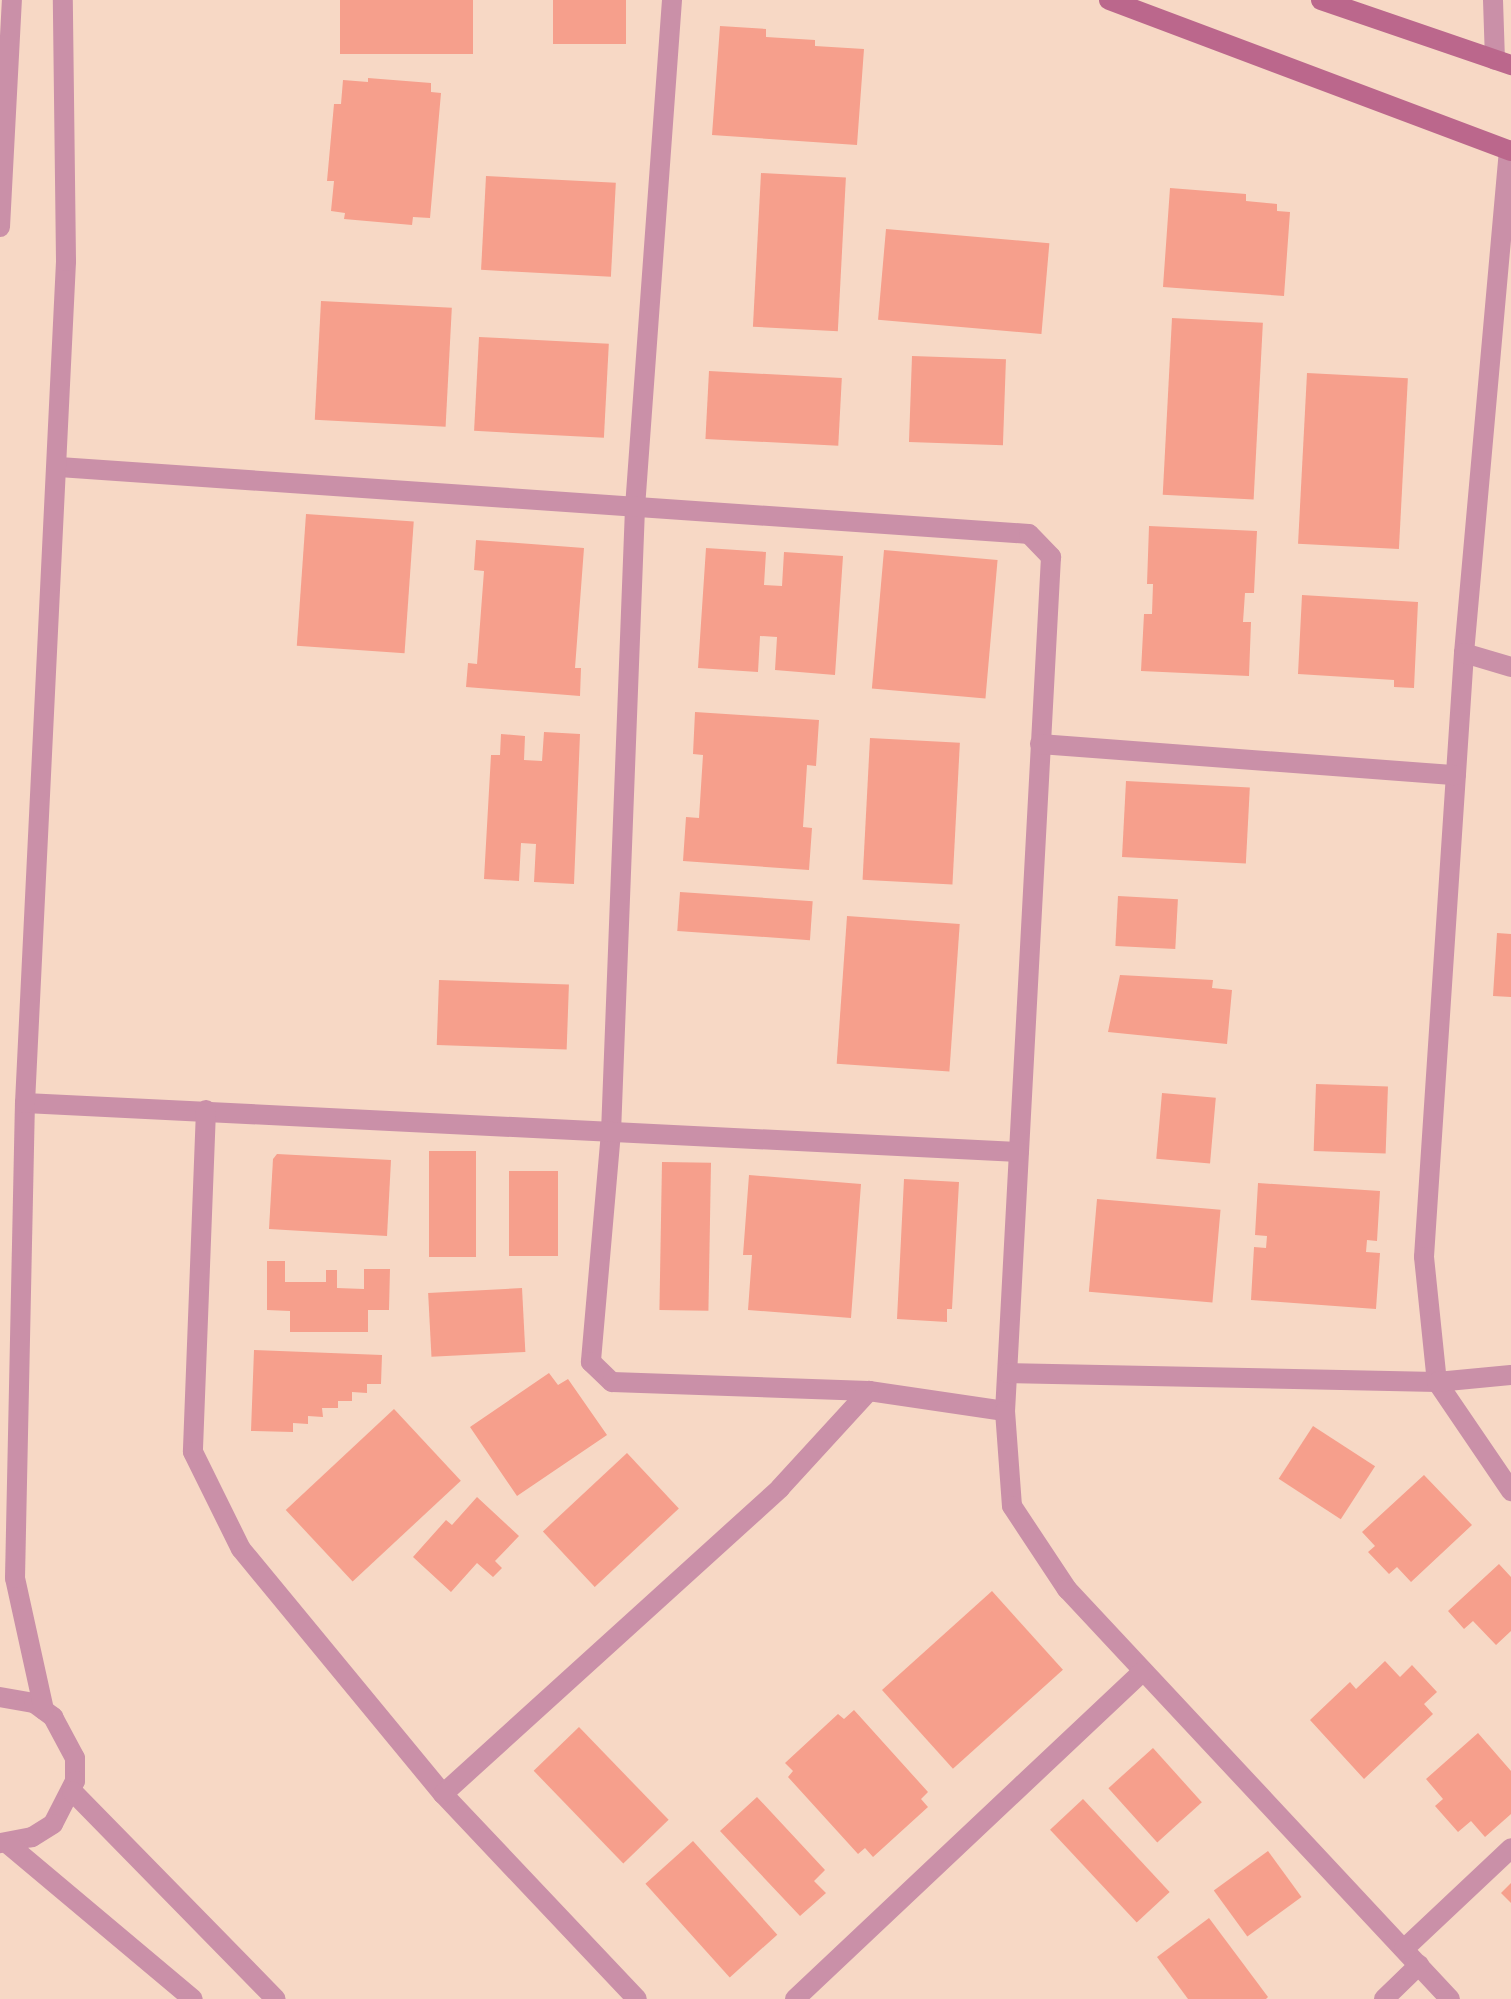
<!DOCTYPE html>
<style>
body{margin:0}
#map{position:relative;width:1511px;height:1999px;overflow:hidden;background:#f7d8c5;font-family:Helvetica,sans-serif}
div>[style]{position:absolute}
.building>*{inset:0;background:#f69f8c;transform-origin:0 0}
.minor>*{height:20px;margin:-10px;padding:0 10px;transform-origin:10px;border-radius:10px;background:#ca90a8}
.secondary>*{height:20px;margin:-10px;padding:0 10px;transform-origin:10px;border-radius:10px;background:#bb678c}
span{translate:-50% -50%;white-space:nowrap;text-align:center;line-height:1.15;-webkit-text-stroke:6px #f9e9df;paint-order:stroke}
</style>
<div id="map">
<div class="building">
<div style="left:340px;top:0;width:133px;height:54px"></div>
<div style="left:553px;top:0;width:73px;height:44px"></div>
<div style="clip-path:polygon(720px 26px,766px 29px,766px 37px,815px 40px,815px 46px,864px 49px,857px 145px,712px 135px)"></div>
<div style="clip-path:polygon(368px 78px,431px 83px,431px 92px,441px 93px,430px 218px,413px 217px,412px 225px,344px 219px,345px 213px,331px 211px,334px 181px,327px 181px,334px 104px,341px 104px,343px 80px,368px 82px)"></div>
<div style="left:761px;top:173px;width:85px;height:154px;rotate:3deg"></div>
<div style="left:486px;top:176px;width:130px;height:94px;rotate:3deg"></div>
<div style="clip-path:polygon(1170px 188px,1246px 194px,1246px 201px,1277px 204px,1277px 211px,1290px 212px,1284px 296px,1163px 287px)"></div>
<div style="left:886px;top:229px;width:164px;height:91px;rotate:5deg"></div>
<div style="left:321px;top:301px;width:131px;height:119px;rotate:3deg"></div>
<div style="left:1172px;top:318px;width:91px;height:177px;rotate:3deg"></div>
<div style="left:479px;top:337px;width:130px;height:94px;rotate:3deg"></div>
<div style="left:912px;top:356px;width:94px;height:86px;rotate:2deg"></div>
<div style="left:709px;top:371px;width:133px;height:68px;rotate:3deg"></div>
<div style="left:1307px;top:373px;width:101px;height:171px;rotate:3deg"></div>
<div style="left:306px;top:514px;width:108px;height:132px;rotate:4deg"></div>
<div style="clip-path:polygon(1149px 526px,1257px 531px,1254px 593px,1245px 593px,1243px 622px,1251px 622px,1249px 676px,1141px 671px,1144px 614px,1152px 614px,1153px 584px,1147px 584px)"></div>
<div style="clip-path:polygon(476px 540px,584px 548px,575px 668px,581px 668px,580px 696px,466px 687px,468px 663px,477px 664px,484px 571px,474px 570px)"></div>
<div style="clip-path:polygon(706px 548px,766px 552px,764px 585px,782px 586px,784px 552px,843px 556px,835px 675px,775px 670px,777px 637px,760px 636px,758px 672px,698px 668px)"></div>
<div style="left:884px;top:550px;width:114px;height:139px;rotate:5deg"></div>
<div style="clip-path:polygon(1302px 595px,1418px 602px,1414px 688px,1394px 687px,1394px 680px,1298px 674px)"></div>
<div style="clip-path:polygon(695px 712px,819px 720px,816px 766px,807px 765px,803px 827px,812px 828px,809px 870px,683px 861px,686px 817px,699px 818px,703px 755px,693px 754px)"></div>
<div style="clip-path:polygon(544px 732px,580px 734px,574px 884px,534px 882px,536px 844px,521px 843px,519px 881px,484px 879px,491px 755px,500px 755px,501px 734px,525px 736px,524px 760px,542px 761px)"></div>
<div style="left:870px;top:738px;width:90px;height:142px;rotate:3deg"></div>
<div style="left:1126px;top:781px;width:124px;height:76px;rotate:3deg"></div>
<div style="left:680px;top:892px;width:133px;height:39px;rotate:4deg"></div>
<div style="left:1118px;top:896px;width:60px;height:50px;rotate:3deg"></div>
<div style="left:847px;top:916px;width:113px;height:148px;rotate:4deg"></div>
<div style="clip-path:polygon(1497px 933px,1511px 934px,1511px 997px,1493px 996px)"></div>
<div style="clip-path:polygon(1120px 975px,1213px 980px,1212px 988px,1232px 990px,1227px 1044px,1108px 1032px)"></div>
<div style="left:439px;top:980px;width:130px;height:65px;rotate:2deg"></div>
<div style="left:1316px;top:1084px;width:72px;height:67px;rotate:2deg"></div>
<div style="left:1162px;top:1093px;width:54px;height:66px;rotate:5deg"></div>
<div style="left:429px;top:1151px;width:47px;height:106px"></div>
<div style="clip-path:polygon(277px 1154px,391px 1160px,387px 1236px,269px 1229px,273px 1159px)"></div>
<div style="left:662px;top:1162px;width:49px;height:148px;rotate:1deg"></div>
<div style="left:509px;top:1171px;width:49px;height:85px"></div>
<div style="clip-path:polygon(749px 1175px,861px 1184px,851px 1318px,748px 1310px,752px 1255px,743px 1255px)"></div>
<div style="clip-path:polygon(904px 1179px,959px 1182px,952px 1309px,947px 1309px,947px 1322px,897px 1319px)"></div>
<div style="clip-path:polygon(1258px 1183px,1380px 1191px,1377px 1241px,1367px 1240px,1366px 1252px,1380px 1253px,1376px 1309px,1251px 1300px,1254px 1247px,1266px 1248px,1267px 1236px,1255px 1235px)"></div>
<div style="left:1097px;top:1199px;width:124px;height:93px;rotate:5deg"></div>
<div style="clip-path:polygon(267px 1261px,285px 1261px,285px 1282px,326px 1282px,326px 1270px,337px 1270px,337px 1288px,364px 1289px,364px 1269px,390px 1269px,389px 1310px,368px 1310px,368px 1332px,290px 1332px,290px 1311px,267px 1310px)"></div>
<div style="left:522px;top:1288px;width:64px;height:94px;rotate:87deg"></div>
<div style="clip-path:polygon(254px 1350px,382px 1355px,381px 1384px,367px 1384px,367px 1393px,352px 1392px,352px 1401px,338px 1401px,338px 1408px,322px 1408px,323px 1417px,308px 1416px,308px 1424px,293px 1423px,293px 1432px,251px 1431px)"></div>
<div style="clip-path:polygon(549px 1373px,558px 1385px,568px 1379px,607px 1435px,517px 1496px,470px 1427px)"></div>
<div style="left:394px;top:1409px;width:98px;height:148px;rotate:47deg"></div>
<div style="left:1313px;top:1426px;width:74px;height:63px;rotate:33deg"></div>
<div style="left:627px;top:1453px;width:76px;height:115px;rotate:47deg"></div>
<div style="clip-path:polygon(1424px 1475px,1472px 1525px,1411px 1582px,1397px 1567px,1389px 1574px,1368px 1552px,1375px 1546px,1362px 1532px)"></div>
<div style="clip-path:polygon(477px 1497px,519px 1536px,495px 1561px,502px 1568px,493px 1577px,477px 1563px,451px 1592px,413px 1557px,446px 1520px,452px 1525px)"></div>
<div style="clip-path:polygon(1499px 1564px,1511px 1577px,1511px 1631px,1496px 1645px,1473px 1621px,1464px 1629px,1448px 1611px)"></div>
<div style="left:992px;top:1591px;width:106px;height:148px;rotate:48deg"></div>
<div style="clip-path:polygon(1385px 1661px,1400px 1677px,1412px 1665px,1437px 1692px,1424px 1704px,1433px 1714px,1364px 1779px,1310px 1720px,1350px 1682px,1356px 1689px)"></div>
<div style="clip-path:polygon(854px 1710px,928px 1792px,921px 1799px,928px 1807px,873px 1857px,865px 1848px,858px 1854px,788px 1777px,793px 1771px,785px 1763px,838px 1714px,844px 1719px)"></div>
<div style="left:579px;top:1727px;width:129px;height:63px;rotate:46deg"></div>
<div style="clip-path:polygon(1478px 1733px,1511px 1771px,1511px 1814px,1485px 1837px,1471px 1821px,1458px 1832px,1435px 1806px,1443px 1799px,1426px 1779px)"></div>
<div style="left:1153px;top:1748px;width:73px;height:60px;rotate:48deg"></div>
<div style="clip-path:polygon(757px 1797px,825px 1870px,814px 1881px,826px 1893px,800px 1916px,720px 1831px)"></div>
<div style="left:1083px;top:1799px;width:127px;height:45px;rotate:47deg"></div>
<div style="left:693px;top:1841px;width:126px;height:64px;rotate:48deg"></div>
<div style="left:1268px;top:1851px;width:57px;height:67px;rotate:54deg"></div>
<div style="clip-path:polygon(1511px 1883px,1511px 1903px,1501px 1893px)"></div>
<div style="clip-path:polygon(1209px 1918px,1268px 1997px,1266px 1999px,1188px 1999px,1157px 1957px)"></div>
</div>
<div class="minor">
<div style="left:672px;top:0;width:509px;rotate:94.17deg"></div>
<div style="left:635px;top:508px;width:624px;rotate:92.2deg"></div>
<div style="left:611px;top:1132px;width:231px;rotate:95deg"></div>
<div style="left:591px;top:1362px;width:29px;rotate:44deg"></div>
<div style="left:612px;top:1382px;width:257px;rotate:2deg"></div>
<div style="left:869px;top:1391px;width:137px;rotate:8.4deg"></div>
<div style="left:1493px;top:0;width:60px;rotate:88.1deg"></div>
<div style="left:1509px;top:150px;width:505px;rotate:95.11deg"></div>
<div style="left:1464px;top:653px;width:605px;rotate:93.79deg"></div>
<div style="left:1424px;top:1257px;width:126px;rotate:84.1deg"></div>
<div style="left:1437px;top:1382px;width:132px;rotate:55.8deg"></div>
<div style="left:0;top:227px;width:227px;rotate:-87deg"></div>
<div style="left:59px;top:467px;width:972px;rotate:3.95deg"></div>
<div style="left:1029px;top:534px;width:32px;rotate:46deg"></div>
<div style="left:1051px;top:557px;width:855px;rotate:93.08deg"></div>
<div style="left:1005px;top:1411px;width:95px;rotate:85.8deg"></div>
<div style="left:1012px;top:1506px;width:100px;rotate:56.5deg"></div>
<div style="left:1067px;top:1589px;width:561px;rotate:46.95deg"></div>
<div style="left:1464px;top:653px;width:49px;rotate:16.6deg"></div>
<div style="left:1040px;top:744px;width:417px;rotate:4.3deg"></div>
<div style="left:25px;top:1103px;width:995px;rotate:2.82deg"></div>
<div style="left:206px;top:1110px;width:342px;rotate:92.2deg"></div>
<div style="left:193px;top:1452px;width:108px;rotate:63.7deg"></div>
<div style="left:241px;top:1549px;width:318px;rotate:50.5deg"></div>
<div style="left:443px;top:1794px;width:282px;rotate:46.6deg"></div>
<div style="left:1008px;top:1373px;width:429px;rotate:1.2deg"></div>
<div style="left:1437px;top:1382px;width:74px;rotate:-5.4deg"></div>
<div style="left:0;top:1697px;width:35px;rotate:10deg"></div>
<div style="left:34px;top:1703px;width:24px;rotate:36deg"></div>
<div style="left:53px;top:1717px;width:47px;rotate:61.8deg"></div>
<div style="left:75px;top:1758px;width:23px;rotate:90deg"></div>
<div style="left:75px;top:1781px;width:48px;rotate:117.1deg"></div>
<div style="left:53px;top:1824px;width:25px;rotate:148deg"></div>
<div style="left:32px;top:1837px;width:33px;rotate:169deg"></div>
<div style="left:44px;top:1710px;width:135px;rotate:-102.4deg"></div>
<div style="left:15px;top:1578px;width:475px;rotate:-88.8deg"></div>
<div style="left:25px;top:1103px;width:843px;rotate:-87.21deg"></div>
<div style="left:66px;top:261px;width:261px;rotate:-90.7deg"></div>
<div style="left:72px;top:1791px;width:291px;rotate:45.6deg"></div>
<div style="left:443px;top:1794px;width:455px;rotate:-42.2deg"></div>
<div style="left:780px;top:1488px;width:132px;rotate:-47.5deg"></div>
<div style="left:8px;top:1844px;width:241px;rotate:40deg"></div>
<div style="left:1404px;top:1949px;width:147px;rotate:-43.3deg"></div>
<div style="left:795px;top:1999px;width:478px;rotate:-43.3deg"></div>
<div style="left:1384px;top:1999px;width:49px;rotate:-44.2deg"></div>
</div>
<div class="secondary">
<div style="left:1109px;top:0;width:429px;rotate:20.6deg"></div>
<div style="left:1321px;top:0;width:201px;rotate:18.9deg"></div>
</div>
</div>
